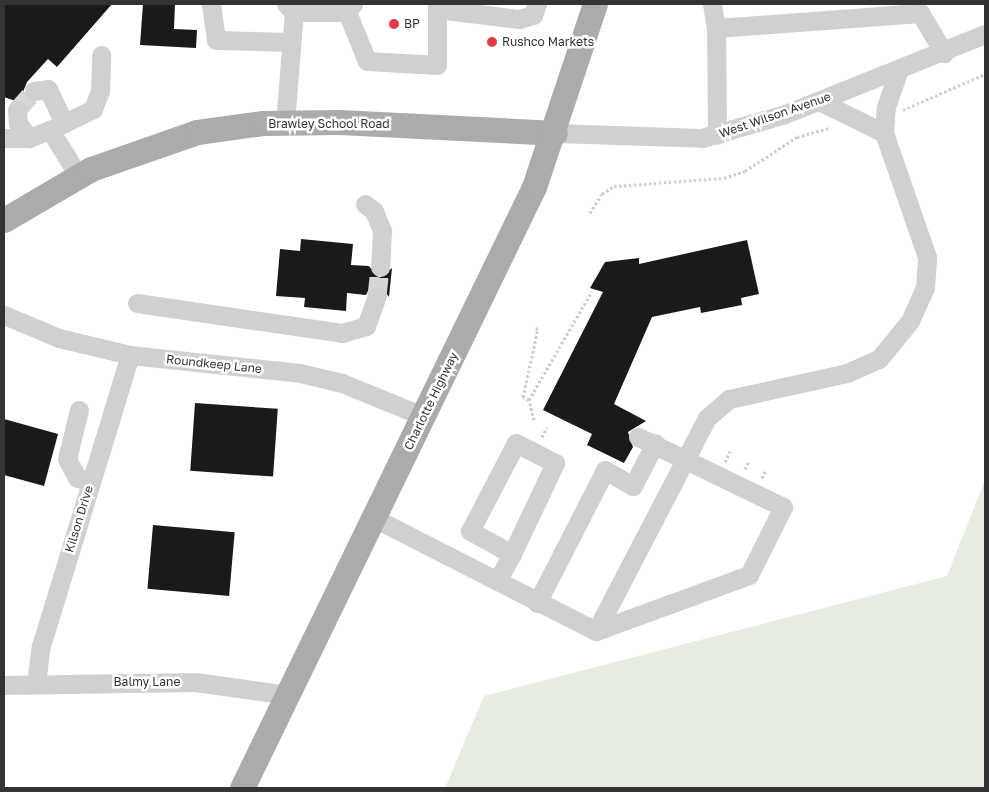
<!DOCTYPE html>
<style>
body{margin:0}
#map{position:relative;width:989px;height:792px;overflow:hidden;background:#fff;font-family:"Golos Text",sans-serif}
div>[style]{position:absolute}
.green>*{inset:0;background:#e6ecdf}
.building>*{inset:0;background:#1a1a1a;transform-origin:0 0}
.minor-tunnel>*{height:19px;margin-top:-9.5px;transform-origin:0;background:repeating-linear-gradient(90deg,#d6d6d6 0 19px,transparent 0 28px)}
.path>*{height:3px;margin-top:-1.5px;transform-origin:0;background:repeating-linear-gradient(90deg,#cdcdcd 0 2.5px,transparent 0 5px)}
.minor>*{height:19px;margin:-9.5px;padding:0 9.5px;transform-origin:9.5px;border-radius:9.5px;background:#d0d0d0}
.major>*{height:25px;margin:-12.5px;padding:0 12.5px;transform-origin:12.5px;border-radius:12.5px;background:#ababab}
.dots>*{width:14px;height:14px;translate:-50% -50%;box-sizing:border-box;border:2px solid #fff;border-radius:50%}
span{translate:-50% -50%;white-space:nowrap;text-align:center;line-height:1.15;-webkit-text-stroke:5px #fff;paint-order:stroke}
.poi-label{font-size:12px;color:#333}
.left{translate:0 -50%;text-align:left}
.street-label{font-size:12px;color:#333}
.frame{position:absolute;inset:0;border:5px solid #333;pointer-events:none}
</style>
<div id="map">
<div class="green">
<div style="clip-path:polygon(985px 480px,985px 788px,445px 788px,484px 696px,947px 576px)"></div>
</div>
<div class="building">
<div style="clip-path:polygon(4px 4px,112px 4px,57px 67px,48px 59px,27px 82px,23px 92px,30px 101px,27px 105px,4px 97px)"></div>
<div style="clip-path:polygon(143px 4px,175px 4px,174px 29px,197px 30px,196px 48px,140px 45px)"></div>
<div style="clip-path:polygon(301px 239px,353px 244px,351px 265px,369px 266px,379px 278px,392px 268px,389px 297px,380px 285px,370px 287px,366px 295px,347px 293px,346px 311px,304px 307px,305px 298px,276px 296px,280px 249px,300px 251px)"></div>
<div style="clip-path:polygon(747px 240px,759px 294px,741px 298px,742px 305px,701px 313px,700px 307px,652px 317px,614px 404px,646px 421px,628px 432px,633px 447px,624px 463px,587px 445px,592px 434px,543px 410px,603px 292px,590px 288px,605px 262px,639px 258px,639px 264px)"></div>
<div style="left:195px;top:403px;width:83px;height:68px;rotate:4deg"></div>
<div style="clip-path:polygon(4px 419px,58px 434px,44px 486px,4px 475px)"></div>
<div style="left:153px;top:525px;width:82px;height:64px;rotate:5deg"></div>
</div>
<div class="minor-tunnel">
<div style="left:17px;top:110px;width:25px;rotate:-48deg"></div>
<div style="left:377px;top:296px;width:29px;rotate:-84deg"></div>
</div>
<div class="path">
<div style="left:903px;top:110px;width:90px;rotate:-23.7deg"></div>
<div style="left:590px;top:213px;width:22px;rotate:-58deg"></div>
<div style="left:602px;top:194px;width:14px;rotate:-34deg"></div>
<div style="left:614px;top:186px;width:110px;rotate:-4.2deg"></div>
<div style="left:724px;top:178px;width:22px;rotate:-18deg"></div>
<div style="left:745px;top:171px;width:62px;rotate:-33.2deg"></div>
<div style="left:797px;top:137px;width:35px;rotate:-16deg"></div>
<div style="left:529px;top:400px;width:7px;rotate:-153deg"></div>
<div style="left:523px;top:397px;width:70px;rotate:-77.6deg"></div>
<div style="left:538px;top:329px;width:5px;rotate:-158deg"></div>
<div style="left:534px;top:420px;width:21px;rotate:-104deg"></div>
<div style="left:529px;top:400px;width:126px;rotate:-60deg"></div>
<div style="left:542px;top:437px;width:11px;rotate:-63deg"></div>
<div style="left:725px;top:462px;width:12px;rotate:-66deg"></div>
<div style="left:745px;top:469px;width:9px;rotate:-63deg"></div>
<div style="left:762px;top:478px;width:10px;rotate:-66deg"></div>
</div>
<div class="minor">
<div style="left:211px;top:4px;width:36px;rotate:82deg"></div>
<div style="left:216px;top:40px;width:75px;rotate:1.5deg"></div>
<div style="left:286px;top:4px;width:11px;rotate:45deg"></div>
<div style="left:294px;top:12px;width:53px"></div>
<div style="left:347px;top:12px;width:10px;rotate:-53deg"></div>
<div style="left:712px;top:4px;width:24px;rotate:81deg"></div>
<div style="left:437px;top:9px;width:83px;rotate:7deg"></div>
<div style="left:519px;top:19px;width:15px;rotate:-16deg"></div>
<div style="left:533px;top:15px;width:12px;rotate:-70deg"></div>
<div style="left:347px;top:12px;width:53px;rotate:67.8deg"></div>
<div style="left:367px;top:61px;width:70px;rotate:3.3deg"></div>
<div style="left:437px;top:65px;width:61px;rotate:-90deg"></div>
<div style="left:34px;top:91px;width:14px;rotate:-8deg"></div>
<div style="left:48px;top:89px;width:38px;rotate:65deg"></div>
<div style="left:819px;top:101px;width:72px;rotate:26.2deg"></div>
<div style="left:17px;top:110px;width:13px;rotate:86deg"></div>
<div style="left:18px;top:123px;width:19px;rotate:54deg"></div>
<div style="left:285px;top:123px;width:111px;rotate:-85.4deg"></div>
<div style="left:555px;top:133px;width:147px;rotate:1.9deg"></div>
<div style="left:702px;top:138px;width:86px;rotate:-16.1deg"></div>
<div style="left:785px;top:114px;width:215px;rotate:-21.8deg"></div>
<div style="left:717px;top:135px;width:107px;rotate:-90.5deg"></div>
<div style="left:716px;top:28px;width:205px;rotate:-4.2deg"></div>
<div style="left:920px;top:13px;width:47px;rotate:59deg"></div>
<div style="left:4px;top:138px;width:25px"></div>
<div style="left:29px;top:138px;width:22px;rotate:-21deg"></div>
<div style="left:78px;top:175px;width:53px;rotate:-121.9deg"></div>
<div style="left:50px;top:130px;width:48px;rotate:-26deg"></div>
<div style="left:93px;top:109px;width:19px;rotate:-69deg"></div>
<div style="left:100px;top:91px;width:36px;rotate:-88deg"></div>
<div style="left:365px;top:204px;width:11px;rotate:38deg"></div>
<div style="left:374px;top:211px;width:22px;rotate:68deg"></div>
<div style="left:382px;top:231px;width:36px;rotate:93deg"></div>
<div style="left:137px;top:303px;width:207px;rotate:8.3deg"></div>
<div style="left:342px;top:333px;width:25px;rotate:-16deg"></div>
<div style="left:366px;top:326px;width:32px;rotate:-70deg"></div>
<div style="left:4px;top:315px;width:60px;rotate:22.7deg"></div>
<div style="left:59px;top:338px;width:73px;rotate:13.5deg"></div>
<div style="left:130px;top:355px;width:171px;rotate:6deg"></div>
<div style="left:300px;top:373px;width:43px;rotate:13.4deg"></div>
<div style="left:342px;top:383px;width:87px;rotate:22.2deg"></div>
<div style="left:79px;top:410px;width:50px;rotate:103.8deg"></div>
<div style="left:67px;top:459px;width:21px;rotate:62deg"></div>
<div style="left:77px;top:478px;width:14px;rotate:12deg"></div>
<div style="left:374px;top:518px;width:249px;rotate:27deg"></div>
<div style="left:596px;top:631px;width:163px;rotate:-20.1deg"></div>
<div style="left:749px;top:575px;width:76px;rotate:-63.4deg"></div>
<div style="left:783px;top:507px;width:161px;rotate:-154.2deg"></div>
<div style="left:497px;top:581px;width:31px;rotate:-61deg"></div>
<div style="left:512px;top:554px;width:101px;rotate:-64.7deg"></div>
<div style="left:555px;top:463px;width:44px;rotate:-152.9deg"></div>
<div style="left:516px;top:443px;width:99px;rotate:117.6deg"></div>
<div style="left:470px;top:531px;width:48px;rotate:28.7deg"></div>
<div style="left:537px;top:603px;width:149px;rotate:-62.9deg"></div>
<div style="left:605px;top:470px;width:32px;rotate:30deg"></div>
<div style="left:633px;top:486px;width:48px;rotate:-62.9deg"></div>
<div style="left:596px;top:631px;width:240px;rotate:-62.5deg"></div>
<div style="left:707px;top:418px;width:29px;rotate:-41deg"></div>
<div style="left:729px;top:399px;width:121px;rotate:-12.4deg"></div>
<div style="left:847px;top:373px;width:35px;rotate:-24deg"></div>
<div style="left:879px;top:359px;width:49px;rotate:-50.8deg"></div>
<div style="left:910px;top:321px;width:36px;rotate:-66deg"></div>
<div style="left:925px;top:288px;width:31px;rotate:-86deg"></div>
<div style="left:927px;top:257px;width:131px;rotate:-109.1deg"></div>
<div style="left:884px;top:133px;width:26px;rotate:-86deg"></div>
<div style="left:886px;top:107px;width:39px;rotate:-71deg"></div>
<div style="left:36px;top:684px;width:38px;rotate:-83deg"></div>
<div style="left:41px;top:646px;width:304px;rotate:-73deg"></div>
<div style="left:4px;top:685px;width:191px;rotate:-0.9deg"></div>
<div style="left:195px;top:682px;width:95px;rotate:7.9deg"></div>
</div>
<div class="major">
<div style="left:4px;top:220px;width:101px;rotate:-30.4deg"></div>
<div style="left:91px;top:169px;width:112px;rotate:-19.2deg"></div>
<div style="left:197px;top:132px;width:67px;rotate:-7.8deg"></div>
<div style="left:263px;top:123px;width:77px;rotate:-0.7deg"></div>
<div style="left:340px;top:122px;width:215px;rotate:2.9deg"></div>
<div style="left:242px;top:788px;width:668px;rotate:-64.09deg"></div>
<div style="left:534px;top:187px;width:193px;rotate:-71.6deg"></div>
</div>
<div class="dots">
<div style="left:394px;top:24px;background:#e63946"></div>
<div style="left:492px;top:42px;background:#e63946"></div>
</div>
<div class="poi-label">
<span class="left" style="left:404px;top:24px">BP</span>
<span class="left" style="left:502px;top:42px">Rushco Markets</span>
</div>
<div class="street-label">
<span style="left:775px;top:115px;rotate:-19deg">West Wilson Avenue</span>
<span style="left:329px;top:124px">Brawley School Road</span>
<span style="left:214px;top:364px;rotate:6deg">Roundkeep Lane</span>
<span style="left:431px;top:401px;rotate:-64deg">Charlotte Highway</span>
<span style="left:79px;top:519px;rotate:-73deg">Kilson Drive</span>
<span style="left:147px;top:682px">Balmy Lane</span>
</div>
<div class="frame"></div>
</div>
